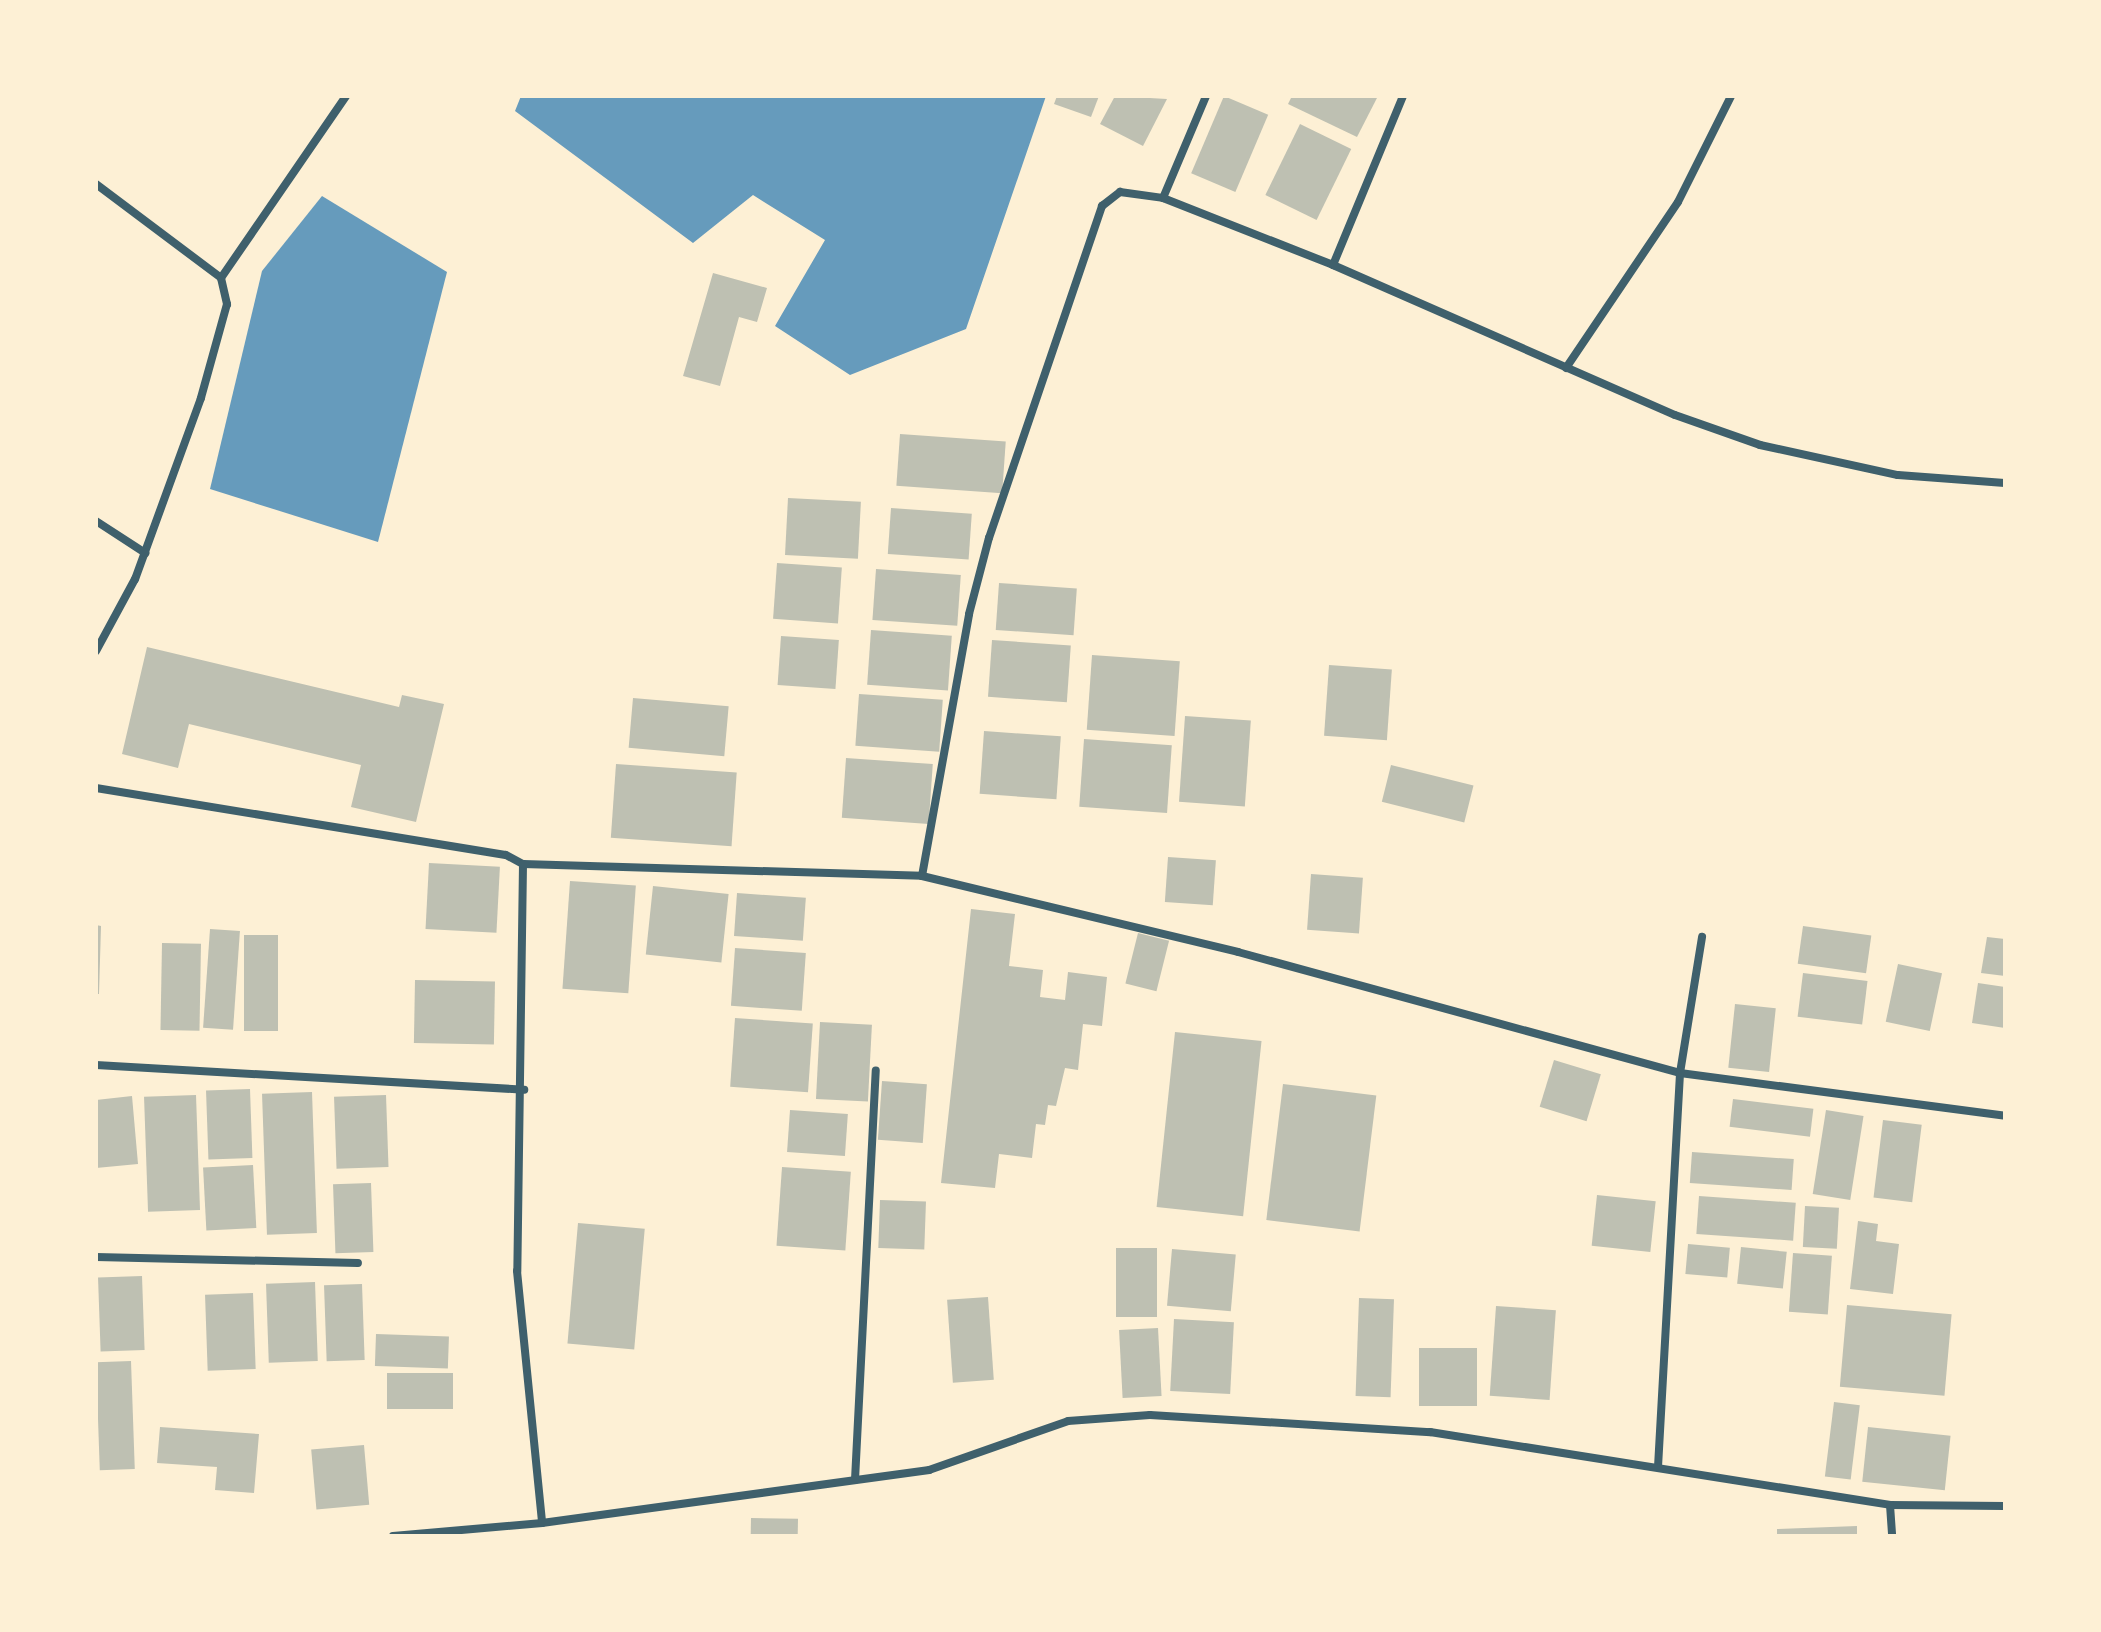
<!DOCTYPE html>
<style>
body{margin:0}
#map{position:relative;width:2101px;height:1632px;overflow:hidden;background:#fdf0d5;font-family:Bitter,serif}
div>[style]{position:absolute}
.water>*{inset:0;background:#669bbc}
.building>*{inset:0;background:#bec0b2;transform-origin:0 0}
.minor>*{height:8px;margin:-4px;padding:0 4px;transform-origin:4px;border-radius:4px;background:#3f606c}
span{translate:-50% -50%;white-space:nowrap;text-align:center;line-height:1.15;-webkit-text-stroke:6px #fdf0d5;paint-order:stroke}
.frame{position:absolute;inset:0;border:98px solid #fdf0d5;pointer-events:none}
</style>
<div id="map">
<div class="water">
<div style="clip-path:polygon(521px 96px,1046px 96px,966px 329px,850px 375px,775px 326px,825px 240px,753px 195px,693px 243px,515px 111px)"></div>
<div style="clip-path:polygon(322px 196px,447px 272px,378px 542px,210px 489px,262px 271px)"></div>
</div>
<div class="building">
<div style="clip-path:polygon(1057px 96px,1099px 96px,1091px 117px,1054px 104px)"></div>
<div style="clip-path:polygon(1115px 96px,1167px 99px,1143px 146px,1100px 124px)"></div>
<div style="left:1224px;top:96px;width:48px;height:84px;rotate:23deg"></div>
<div style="clip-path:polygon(1292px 96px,1378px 96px,1357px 137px,1288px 104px)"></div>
<div style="left:1300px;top:124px;width:57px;height:79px;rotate:26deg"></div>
<div style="clip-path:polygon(713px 273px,767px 288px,757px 322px,739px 317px,720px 386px,683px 376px)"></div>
<div style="left:900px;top:434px;width:106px;height:52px;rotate:4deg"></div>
<div style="left:788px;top:498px;width:73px;height:57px;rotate:3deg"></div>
<div style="left:891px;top:508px;width:81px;height:46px;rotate:4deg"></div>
<div style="left:777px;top:563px;width:65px;height:56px;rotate:4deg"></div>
<div style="left:876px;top:569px;width:85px;height:51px;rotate:4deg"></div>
<div style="left:999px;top:583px;width:78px;height:47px;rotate:4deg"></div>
<div style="left:871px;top:630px;width:81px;height:55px;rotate:4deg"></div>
<div style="left:781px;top:636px;width:58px;height:49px;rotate:4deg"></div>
<div style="left:992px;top:640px;width:79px;height:57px;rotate:4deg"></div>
<div style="clip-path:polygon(147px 647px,399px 707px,402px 695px,444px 704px,416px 822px,351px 807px,361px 765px,189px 724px,178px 768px,122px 754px)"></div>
<div style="left:1092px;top:655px;width:88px;height:75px;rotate:4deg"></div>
<div style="left:1329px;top:665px;width:63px;height:71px;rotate:4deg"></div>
<div style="left:859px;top:694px;width:84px;height:52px;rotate:4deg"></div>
<div style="left:633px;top:698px;width:96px;height:50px;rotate:5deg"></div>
<div style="left:1185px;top:716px;width:66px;height:86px;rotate:4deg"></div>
<div style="left:984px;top:731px;width:77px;height:63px;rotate:4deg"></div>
<div style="left:1084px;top:739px;width:88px;height:68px;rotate:4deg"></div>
<div style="left:846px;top:758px;width:87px;height:60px;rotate:4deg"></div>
<div style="left:616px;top:764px;width:121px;height:74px;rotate:4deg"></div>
<div style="left:1391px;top:765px;width:85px;height:38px;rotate:14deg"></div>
<div style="left:1168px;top:857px;width:48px;height:45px;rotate:4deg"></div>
<div style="left:429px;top:863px;width:71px;height:66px;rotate:3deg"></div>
<div style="left:1311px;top:874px;width:52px;height:56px;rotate:4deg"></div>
<div style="left:570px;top:881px;width:66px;height:108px;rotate:4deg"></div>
<div style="left:653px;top:886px;width:76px;height:69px;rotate:6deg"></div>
<div style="left:737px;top:893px;width:69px;height:43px;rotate:4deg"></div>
<div style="clip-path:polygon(971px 909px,1015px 914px,1009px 966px,1043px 970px,1040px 997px,1065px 1000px,1068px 972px,1107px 977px,1102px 1026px,1083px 1024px,1078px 1070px,1065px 1068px,1056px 1106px,1048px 1105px,1045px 1125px,1036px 1124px,1032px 1158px,999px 1154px,995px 1188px,941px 1183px)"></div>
<div style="clip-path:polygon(96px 925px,101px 926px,99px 994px,96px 994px)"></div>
<div style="left:1803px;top:926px;width:69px;height:38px;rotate:8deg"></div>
<div style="left:210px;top:929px;width:30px;height:99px;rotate:4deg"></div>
<div style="left:1138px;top:933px;width:32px;height:52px;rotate:14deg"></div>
<div style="left:244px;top:935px;width:34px;height:96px"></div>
<div style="clip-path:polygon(1987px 937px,2005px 939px,2005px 976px,1981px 973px)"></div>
<div style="left:162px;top:943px;width:39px;height:87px;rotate:1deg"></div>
<div style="left:735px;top:948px;width:71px;height:58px;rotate:4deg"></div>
<div style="left:1898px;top:964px;width:45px;height:59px;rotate:12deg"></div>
<div style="left:1803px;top:973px;width:65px;height:44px;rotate:7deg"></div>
<div style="left:415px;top:980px;width:80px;height:63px;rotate:1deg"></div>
<div style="clip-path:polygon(1978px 983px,2005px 987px,2005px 1028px,1972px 1023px)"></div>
<div style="left:1735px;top:1004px;width:41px;height:64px;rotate:6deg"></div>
<div style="left:735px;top:1018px;width:78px;height:69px;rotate:4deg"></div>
<div style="left:820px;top:1022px;width:52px;height:77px;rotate:3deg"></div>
<div style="left:1175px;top:1032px;width:87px;height:176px;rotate:6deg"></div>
<div style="left:1554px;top:1060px;width:49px;height:49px;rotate:17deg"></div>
<div style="left:882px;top:1081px;width:45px;height:59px;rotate:4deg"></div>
<div style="left:1283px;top:1084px;width:94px;height:137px;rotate:7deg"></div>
<div style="left:250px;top:1089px;width:69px;height:44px;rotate:88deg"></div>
<div style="left:312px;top:1092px;width:141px;height:50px;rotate:88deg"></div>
<div style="left:196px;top:1095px;width:115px;height:52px;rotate:88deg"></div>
<div style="left:386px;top:1095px;width:72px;height:52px;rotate:88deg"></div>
<div style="clip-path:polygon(132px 1096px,138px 1164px,96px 1168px,96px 1100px)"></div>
<div style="left:1733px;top:1099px;width:81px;height:28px;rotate:7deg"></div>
<div style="left:790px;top:1110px;width:58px;height:42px;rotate:4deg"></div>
<div style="left:1826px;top:1110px;width:38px;height:85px;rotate:9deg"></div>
<div style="left:1883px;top:1120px;width:39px;height:78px;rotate:7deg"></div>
<div style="left:1692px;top:1152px;width:102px;height:31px;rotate:4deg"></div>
<div style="left:253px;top:1165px;width:63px;height:50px;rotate:87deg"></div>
<div style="left:782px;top:1167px;width:69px;height:79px;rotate:4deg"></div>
<div style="left:371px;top:1183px;width:69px;height:38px;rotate:88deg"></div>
<div style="left:1597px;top:1195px;width:59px;height:51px;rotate:6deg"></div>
<div style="left:1699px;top:1196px;width:97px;height:38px;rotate:4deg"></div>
<div style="left:880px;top:1200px;width:46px;height:48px;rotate:2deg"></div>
<div style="left:1805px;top:1206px;width:34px;height:41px;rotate:3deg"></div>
<div style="clip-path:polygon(1858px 1221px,1878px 1224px,1876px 1241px,1899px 1244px,1893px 1294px,1850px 1289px)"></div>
<div style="left:578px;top:1223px;width:67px;height:121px;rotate:5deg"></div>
<div style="left:1688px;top:1244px;width:42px;height:30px;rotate:5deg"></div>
<div style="left:1741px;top:1247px;width:46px;height:37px;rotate:6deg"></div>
<div style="left:1116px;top:1248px;width:41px;height:69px"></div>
<div style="left:1172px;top:1249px;width:64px;height:57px;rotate:5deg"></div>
<div style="left:1793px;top:1253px;width:39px;height:59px;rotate:4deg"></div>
<div style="left:142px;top:1276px;width:74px;height:44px;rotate:88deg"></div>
<div style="left:315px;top:1282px;width:79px;height:49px;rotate:88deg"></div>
<div style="left:362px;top:1284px;width:76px;height:38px;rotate:88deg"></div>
<div style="left:253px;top:1293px;width:76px;height:48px;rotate:88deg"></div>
<div style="left:988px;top:1297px;width:83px;height:41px;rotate:86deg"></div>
<div style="left:1359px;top:1298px;width:35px;height:98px;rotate:2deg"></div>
<div style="left:1847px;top:1305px;width:105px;height:82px;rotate:5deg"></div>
<div style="left:1496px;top:1306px;width:60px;height:90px;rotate:4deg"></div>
<div style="left:1174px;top:1319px;width:60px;height:72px;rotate:3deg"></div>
<div style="left:1158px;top:1328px;width:68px;height:39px;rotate:87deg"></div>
<div style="left:376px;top:1334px;width:73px;height:32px;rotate:2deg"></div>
<div style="left:1419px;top:1348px;width:58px;height:58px"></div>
<div style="left:131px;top:1361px;width:108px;height:35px;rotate:88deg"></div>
<div style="left:387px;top:1373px;width:66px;height:36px"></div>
<div style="left:1834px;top:1402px;width:26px;height:75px;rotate:7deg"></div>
<div style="clip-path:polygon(160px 1427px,259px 1434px,254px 1493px,215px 1490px,217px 1467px,157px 1463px)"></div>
<div style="left:1868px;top:1427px;width:83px;height:55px;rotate:6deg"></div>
<div style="left:364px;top:1445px;width:60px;height:53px;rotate:85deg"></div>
<div style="left:751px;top:1518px;width:47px;height:18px;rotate:1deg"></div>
<div style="clip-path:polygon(1857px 1526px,1857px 1536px,1777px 1536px,1777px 1529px)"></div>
</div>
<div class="minor">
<div style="left:96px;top:184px;width:156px;rotate:36.9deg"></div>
<div style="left:221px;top:278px;width:27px;rotate:77deg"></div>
<div style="left:227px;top:304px;width:98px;rotate:105.5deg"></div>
<div style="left:201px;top:398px;width:193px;rotate:110deg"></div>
<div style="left:135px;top:579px;width:82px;rotate:118.4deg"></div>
<div style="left:1163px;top:198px;width:111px;rotate:-67.1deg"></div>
<div style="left:1333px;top:265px;width:183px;rotate:-67.5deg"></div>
<div style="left:221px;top:278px;width:221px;rotate:-55.5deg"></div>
<div style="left:1566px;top:368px;width:200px;rotate:-56deg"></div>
<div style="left:1678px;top:202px;width:119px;rotate:-63.4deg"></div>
<div style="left:96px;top:521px;width:59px;rotate:33.1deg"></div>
<div style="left:96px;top:788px;width:415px;rotate:9.3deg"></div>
<div style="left:506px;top:855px;width:19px;rotate:28deg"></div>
<div style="left:523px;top:864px;width:407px;rotate:90.8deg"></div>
<div style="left:517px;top:1271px;width:253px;rotate:84.3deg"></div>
<div style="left:523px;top:864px;width:399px;rotate:1.7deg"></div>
<div style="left:922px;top:876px;width:266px;rotate:-79.8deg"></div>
<div style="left:969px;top:614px;width:79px;rotate:-75.3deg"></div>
<div style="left:989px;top:538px;width:351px;rotate:-71.2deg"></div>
<div style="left:1102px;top:206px;width:23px;rotate:-38deg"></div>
<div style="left:1120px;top:192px;width:43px;rotate:7.9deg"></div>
<div style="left:1163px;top:198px;width:183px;rotate:21.5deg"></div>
<div style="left:1333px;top:265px;width:373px;rotate:23.7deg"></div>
<div style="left:1675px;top:415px;width:90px;rotate:19.4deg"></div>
<div style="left:1760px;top:445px;width:141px;rotate:12.3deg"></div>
<div style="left:1898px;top:475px;width:107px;rotate:4.3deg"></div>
<div style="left:922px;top:876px;width:325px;rotate:13.5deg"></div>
<div style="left:1238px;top:952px;width:458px;rotate:15.3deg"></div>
<div style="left:1680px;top:1073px;width:328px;rotate:7.5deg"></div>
<div style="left:96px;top:1065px;width:429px;rotate:3.3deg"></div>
<div style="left:96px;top:1257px;width:262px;rotate:1.3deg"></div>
<div style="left:1658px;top:1467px;width:395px;rotate:-86.8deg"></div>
<div style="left:1680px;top:1073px;width:138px;rotate:-80.8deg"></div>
<div style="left:855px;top:1480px;width:410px;rotate:-87.1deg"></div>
<div style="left:1890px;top:1505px;width:31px;rotate:86deg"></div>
<div style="left:393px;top:1536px;width:150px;rotate:-5deg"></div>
<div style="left:542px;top:1523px;width:391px;rotate:-7.8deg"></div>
<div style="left:929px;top:1470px;width:147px;rotate:-19.4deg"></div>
<div style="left:1068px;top:1421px;width:82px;rotate:-4.2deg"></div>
<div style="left:1150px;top:1415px;width:281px;rotate:3.5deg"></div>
<div style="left:1430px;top:1432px;width:466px;rotate:9deg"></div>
<div style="left:1890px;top:1505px;width:115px;rotate:0.5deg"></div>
</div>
<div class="frame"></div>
</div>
